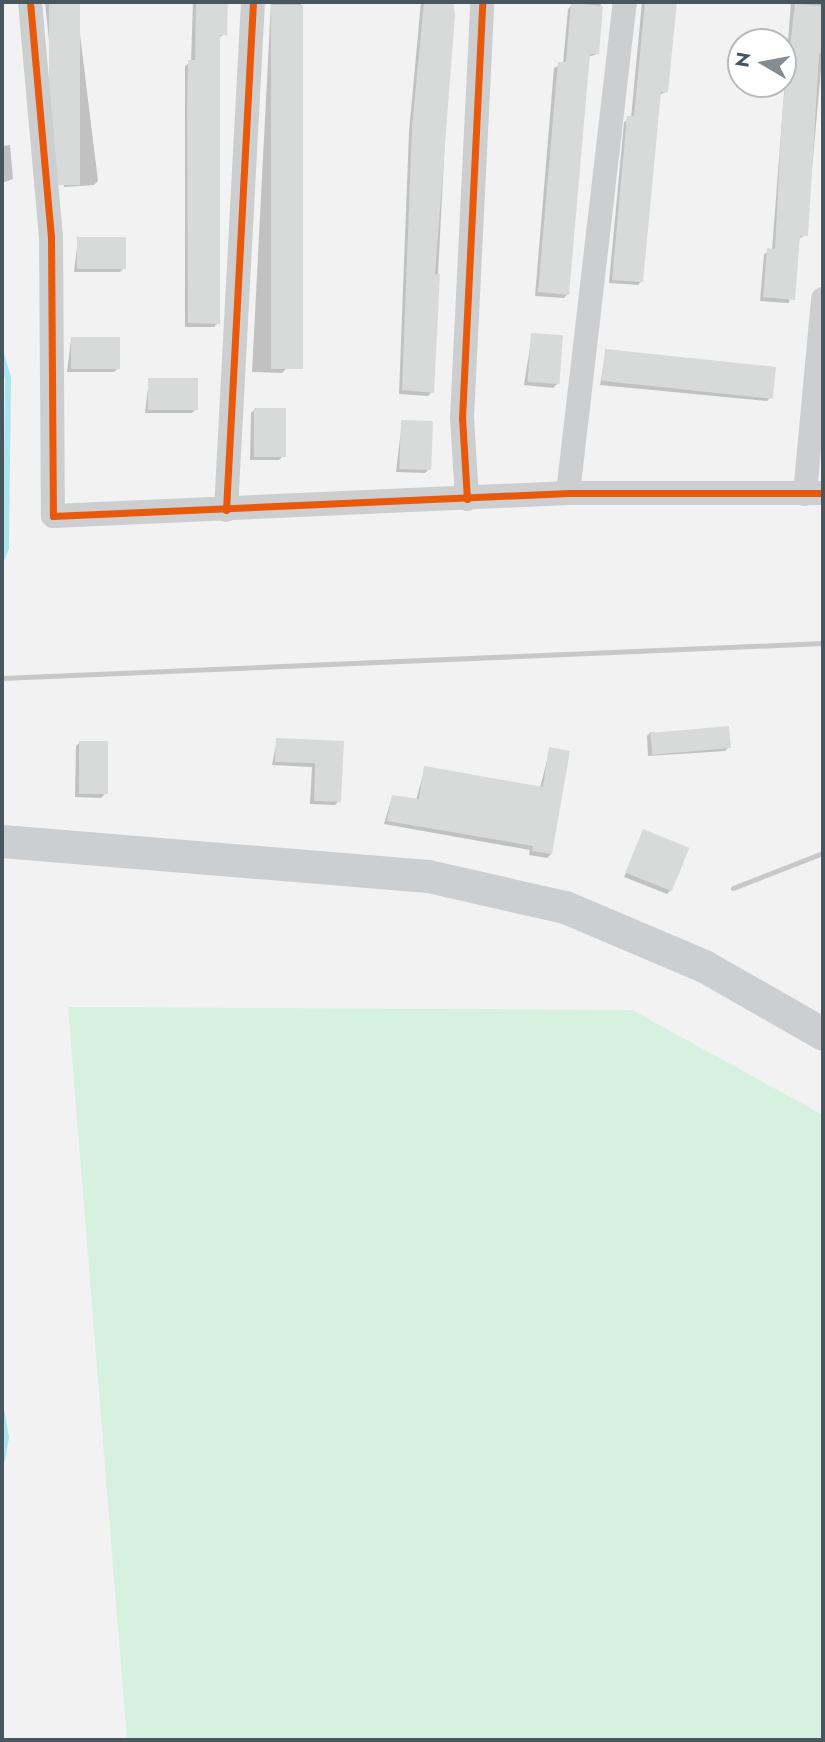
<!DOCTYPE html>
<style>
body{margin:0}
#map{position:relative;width:825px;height:1742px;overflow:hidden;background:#f2f2f2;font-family:Jost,sans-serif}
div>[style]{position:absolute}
.green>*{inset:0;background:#d6f1df}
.shadow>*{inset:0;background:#0003}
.stream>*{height:6px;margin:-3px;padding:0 3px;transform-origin:3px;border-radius:3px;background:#abe5ef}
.building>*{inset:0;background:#d8dada;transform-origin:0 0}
.minor>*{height:24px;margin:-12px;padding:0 12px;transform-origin:12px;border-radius:12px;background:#ccced0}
.secondary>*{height:33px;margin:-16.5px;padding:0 16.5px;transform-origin:16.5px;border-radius:16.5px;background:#cccfd2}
.rail>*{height:5px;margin:-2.5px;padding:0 2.5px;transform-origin:2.5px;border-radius:2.5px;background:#c7c8ca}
.cycleway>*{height:7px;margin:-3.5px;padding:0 3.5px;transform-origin:3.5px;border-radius:3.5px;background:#e8590c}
span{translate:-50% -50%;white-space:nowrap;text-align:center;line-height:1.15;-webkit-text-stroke:5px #fff;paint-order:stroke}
.frame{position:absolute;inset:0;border:4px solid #48565f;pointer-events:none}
.north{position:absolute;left:727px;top:28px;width:70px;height:70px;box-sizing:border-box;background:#fff;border:2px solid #b6bbbf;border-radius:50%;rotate:280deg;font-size:19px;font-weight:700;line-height:28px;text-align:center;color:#48565f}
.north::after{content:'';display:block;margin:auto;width:24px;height:32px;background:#848d92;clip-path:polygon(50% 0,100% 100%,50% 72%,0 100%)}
</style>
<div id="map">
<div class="green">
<div style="clip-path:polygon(68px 1007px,632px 1010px,823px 1115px,823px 1740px,127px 1740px)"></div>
</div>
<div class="shadow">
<div style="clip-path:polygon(45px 2px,76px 2px,98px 181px,94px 185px,64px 187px)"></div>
<div style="clip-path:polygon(193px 2px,226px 2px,225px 34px,218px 38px,218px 323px,214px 327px,185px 327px,185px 66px,191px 62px)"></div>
<div style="clip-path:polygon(271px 2px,301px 2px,299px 118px,286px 369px,282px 373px,252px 372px)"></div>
<div style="clip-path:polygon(421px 2px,452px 2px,432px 392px,428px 396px,399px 394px,409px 132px)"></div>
<div style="clip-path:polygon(575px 2px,601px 2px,597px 54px,588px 57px,568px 294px,564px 298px,535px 296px,554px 68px,563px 64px,568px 9px)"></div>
<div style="clip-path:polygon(642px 2px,675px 2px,666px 92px,659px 95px,642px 281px,638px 285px,609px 283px,624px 122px,631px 118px)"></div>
<div style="clip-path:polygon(791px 2px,823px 2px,823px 48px,806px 235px,798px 239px,789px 303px,760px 301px,764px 254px,772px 250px)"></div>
<div style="clip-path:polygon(10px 145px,13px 179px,2px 183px,2px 146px)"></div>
<div style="clip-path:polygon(78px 239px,124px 268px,120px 272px,74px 272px)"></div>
<div style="clip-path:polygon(532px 335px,557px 384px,553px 388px,524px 385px)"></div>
<div style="clip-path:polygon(71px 339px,118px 368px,114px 372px,67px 372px)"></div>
<div style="clip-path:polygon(606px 351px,771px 397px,767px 401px,600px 385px)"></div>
<div style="clip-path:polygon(149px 380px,196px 409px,192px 413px,145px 413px)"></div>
<div style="clip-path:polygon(255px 409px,283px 456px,279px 460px,250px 460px,251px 413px)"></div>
<div style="clip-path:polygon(402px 422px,429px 469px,425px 473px,396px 472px)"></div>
<div style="clip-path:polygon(651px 732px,729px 747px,725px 751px,648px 756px,647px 736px)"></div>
<div style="clip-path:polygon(277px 740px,342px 743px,339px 801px,335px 805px,310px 804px,312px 767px,272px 765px)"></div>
<div style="clip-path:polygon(80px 742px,105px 794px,101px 798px,75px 797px,76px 746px)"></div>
<div style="clip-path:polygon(550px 749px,551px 854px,547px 858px,529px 855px,530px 850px,384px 824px,392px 797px,416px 800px,425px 768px,540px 788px)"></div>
<div style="clip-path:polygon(644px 832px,671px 890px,667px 894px,624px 877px)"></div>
</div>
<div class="stream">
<div style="left:2px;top:357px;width:22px;rotate:74deg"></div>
<div style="left:8px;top:378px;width:170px;rotate:90.7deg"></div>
<div style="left:6px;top:548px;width:11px;rotate:112deg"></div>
<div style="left:2px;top:1413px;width:24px;rotate:81deg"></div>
<div style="left:6px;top:1437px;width:23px;rotate:100deg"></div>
</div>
<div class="building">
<div style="left:49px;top:2px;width:31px;height:183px"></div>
<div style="clip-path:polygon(196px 2px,228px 2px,227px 35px,220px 35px,220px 324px,188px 323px,187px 109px,188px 60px,195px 60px)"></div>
<div style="clip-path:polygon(424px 2px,453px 2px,455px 15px,435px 274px,440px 274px,434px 393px,402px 390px,412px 127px)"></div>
<div style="clip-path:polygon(645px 2px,677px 2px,668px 92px,661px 92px,643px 282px,612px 280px,627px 116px,634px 116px)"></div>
<div style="clip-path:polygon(571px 3px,603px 6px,599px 54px,590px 54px,569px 295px,538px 292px,558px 62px,566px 62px)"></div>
<div style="clip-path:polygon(795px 4px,823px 6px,823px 47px,819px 55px,808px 236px,800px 236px,795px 300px,763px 297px,767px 248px,775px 249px,782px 115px)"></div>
<div style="left:271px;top:5px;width:32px;height:364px"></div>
<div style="left:77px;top:237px;width:49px;height:32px"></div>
<div style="left:531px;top:333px;width:32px;height:49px;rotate:4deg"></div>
<div style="left:71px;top:337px;width:49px;height:32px"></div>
<div style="left:605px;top:349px;width:172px;height:32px;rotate:6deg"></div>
<div style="left:148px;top:378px;width:50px;height:32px"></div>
<div style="left:254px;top:408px;width:32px;height:49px"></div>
<div style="left:401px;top:420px;width:32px;height:49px;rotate:2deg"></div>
<div style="left:729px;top:726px;width:22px;height:79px;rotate:85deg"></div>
<div style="clip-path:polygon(276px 738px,344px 741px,341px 802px,314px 801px,315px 763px,275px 762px)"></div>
<div style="left:79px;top:741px;width:29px;height:53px"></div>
<div style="clip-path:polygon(549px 747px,570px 751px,552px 854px,532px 851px,533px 846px,387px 821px,392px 795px,419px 799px,424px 766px,543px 787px)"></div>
<div style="left:643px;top:829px;width:50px;height:47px;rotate:22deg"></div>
</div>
<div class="minor">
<div style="left:30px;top:2px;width:235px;rotate:84.9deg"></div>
<div style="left:51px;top:236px;width:280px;rotate:89.6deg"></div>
<div style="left:53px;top:516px;width:516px;rotate:-2.56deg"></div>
<div style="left:568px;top:493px;width:255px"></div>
<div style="left:568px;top:493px;width:494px;rotate:-83.4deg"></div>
<div style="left:805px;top:494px;width:196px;rotate:-84.7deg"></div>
<div style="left:467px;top:499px;width:81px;rotate:-93.5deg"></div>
<div style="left:462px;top:418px;width:416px;rotate:-87.2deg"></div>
<div style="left:226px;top:510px;width:509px;rotate:-86.96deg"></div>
</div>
<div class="secondary">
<div style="left:2px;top:841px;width:427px;rotate:4.7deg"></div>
<div style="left:428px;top:876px;width:140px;rotate:12.8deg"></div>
<div style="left:565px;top:907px;width:151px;rotate:23deg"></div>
<div style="left:704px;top:966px;width:137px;rotate:29.7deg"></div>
</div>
<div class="rail">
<div style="left:2px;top:678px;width:822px;rotate:-2.44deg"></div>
<div style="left:733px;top:888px;width:97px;rotate:-21.3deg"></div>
</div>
<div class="cycleway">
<div style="left:30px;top:2px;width:235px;rotate:84.9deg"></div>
<div style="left:51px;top:236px;width:280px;rotate:89.6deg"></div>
<div style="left:53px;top:516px;width:516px;rotate:-2.56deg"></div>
<div style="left:568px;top:493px;width:255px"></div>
<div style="left:467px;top:499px;width:81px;rotate:-93.5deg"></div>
<div style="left:462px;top:418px;width:416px;rotate:-87.2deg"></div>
<div style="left:226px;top:510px;width:509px;rotate:-86.96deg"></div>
</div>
<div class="frame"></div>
<div class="north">N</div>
</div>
